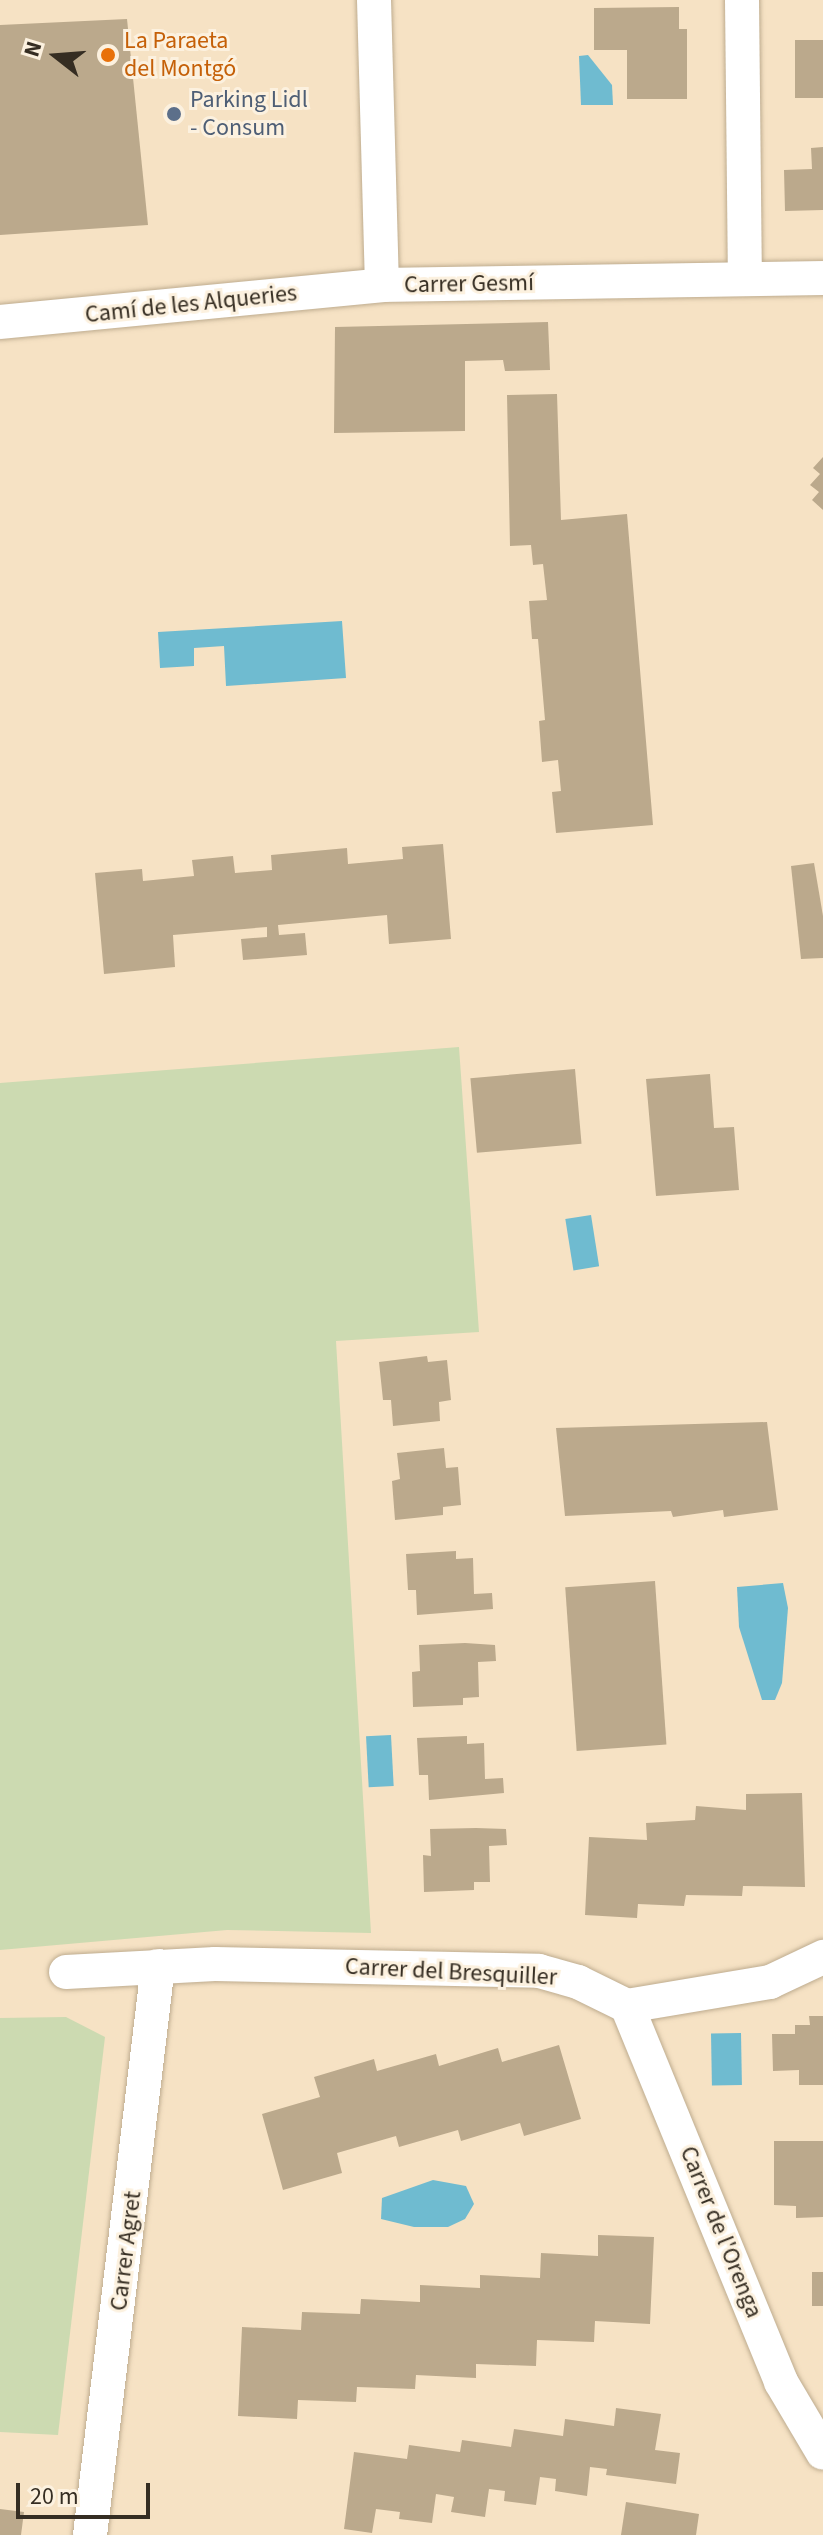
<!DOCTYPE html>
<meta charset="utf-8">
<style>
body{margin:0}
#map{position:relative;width:823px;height:2535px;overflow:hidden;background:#f6e2c4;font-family:"Source Sans 3",sans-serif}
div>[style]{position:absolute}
.green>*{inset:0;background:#ccdab1}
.water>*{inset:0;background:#6fbbd0;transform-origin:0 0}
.building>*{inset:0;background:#bba98c;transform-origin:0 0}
.roads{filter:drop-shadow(0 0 2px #beac8f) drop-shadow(0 0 2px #beac8f)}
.street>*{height:34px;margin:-17px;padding:0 17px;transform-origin:17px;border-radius:17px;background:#fff}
.dots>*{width:22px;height:22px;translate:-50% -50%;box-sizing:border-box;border:4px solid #fcf1df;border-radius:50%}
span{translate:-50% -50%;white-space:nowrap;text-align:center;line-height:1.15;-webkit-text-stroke:6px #fcf1df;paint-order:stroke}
.food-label{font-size:24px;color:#c56008}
.left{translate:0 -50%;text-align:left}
.service-label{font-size:24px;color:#4e5e75}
.street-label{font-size:24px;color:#352d22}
.north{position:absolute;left:16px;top:16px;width:80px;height:80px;-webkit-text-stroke:6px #fcf1df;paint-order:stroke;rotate:287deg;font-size:22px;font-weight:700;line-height:32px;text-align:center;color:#352d22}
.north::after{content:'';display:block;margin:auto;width:28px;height:36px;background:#352d22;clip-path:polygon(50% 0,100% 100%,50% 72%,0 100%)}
.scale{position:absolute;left:16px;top:2483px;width:134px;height:36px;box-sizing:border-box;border:4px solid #352d22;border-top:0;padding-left:10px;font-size:24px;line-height:28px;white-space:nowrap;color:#352d22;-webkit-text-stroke:6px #fcf1df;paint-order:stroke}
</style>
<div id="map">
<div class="green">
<div style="clip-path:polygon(459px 1047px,479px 1332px,336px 1341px,371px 1933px,227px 1930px,0 1950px,0 1083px)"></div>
<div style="clip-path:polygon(66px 2017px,105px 2037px,58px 2435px,0 2432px,0 2018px)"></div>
</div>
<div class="water">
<div style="clip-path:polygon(588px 55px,612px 85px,613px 105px,581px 105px,579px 56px)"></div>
<div style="clip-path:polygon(342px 621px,346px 678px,226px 686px,224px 646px,194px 648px,194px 666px,160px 668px,158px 632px)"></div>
<div style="left:591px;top:1215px;width:52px;height:26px;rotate:81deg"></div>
<div style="clip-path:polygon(783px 1583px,788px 1608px,782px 1683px,775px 1700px,762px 1700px,739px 1627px,737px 1587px)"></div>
<div style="left:391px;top:1735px;width:51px;height:25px;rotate:87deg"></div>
<div style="left:741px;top:2033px;width:52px;height:30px;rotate:89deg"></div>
<div style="clip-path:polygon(433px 2180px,466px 2186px,474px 2204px,465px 2219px,448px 2227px,414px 2227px,381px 2219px,382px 2198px)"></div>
</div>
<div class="building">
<div style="clip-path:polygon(679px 7px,679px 29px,687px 29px,687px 99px,627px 99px,627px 50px,594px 50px,594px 8px)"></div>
<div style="clip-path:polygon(127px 19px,148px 225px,0 235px,0 25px)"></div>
<div style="left:795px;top:40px;width:28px;height:58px"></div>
<div style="clip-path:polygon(823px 147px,823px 210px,785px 211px,784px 170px,812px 169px,811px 148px)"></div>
<div style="clip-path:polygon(548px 322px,550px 370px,505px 371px,503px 360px,465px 361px,465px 431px,334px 433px,335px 327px)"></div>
<div style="clip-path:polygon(557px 394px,561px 520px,627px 514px,653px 825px,556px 833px,552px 792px,561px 791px,558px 760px,542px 762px,539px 721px,545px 720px,538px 639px,532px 639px,529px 601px,547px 600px,543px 564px,533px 565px,531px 545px,510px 546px,507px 395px)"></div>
<div style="clip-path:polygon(823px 457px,823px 510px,812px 500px,819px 492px,810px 485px,820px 474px,813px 468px)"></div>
<div style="clip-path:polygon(443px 844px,451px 939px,389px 944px,387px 915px,278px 925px,279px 935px,305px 933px,307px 955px,243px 960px,241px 939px,267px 937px,267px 927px,173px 935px,175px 967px,104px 974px,95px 873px,142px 869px,143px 881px,194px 876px,192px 860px,233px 856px,235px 873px,272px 870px,271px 855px,347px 848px,348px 864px,403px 859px,402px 847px)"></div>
<div style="clip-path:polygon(814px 863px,823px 916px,823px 958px,801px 959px,791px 866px)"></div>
<div style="left:575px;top:1069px;width:75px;height:105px;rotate:85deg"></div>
<div style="clip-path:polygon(710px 1074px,714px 1128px,734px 1127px,739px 1190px,656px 1196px,646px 1079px)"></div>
<div style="clip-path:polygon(427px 1356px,428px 1362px,447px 1360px,451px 1400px,439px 1402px,440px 1421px,393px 1426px,391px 1400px,383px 1400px,379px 1362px)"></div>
<div style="clip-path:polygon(767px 1422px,778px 1510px,724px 1517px,723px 1510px,673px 1517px,671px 1511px,565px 1516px,556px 1428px)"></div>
<div style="clip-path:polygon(444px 1448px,446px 1468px,458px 1467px,461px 1505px,443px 1507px,443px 1515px,395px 1520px,392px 1481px,400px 1479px,397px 1453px)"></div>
<div style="clip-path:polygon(456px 1551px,456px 1559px,473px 1558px,474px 1594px,492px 1593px,493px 1609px,417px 1615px,416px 1590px,408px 1590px,406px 1554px)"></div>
<div style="left:655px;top:1581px;width:164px;height:90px;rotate:86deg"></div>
<div style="clip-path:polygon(465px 1643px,495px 1645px,496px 1661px,478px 1662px,479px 1697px,463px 1698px,463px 1705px,413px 1707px,412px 1672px,420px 1671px,419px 1645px)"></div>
<div style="clip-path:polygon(467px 1736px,467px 1744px,484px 1743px,485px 1779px,503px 1778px,504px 1793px,429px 1800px,428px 1775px,419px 1775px,417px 1738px)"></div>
<div style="clip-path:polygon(802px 1793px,805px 1887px,743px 1886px,742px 1896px,686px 1895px,684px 1906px,638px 1904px,637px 1918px,585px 1915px,589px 1837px,647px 1840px,646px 1823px,695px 1820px,696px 1806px,746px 1810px,746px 1794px)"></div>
<div style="clip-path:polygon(476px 1828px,506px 1829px,507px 1845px,489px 1846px,490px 1882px,474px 1882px,474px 1890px,424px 1892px,423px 1855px,431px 1856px,430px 1829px)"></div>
<div style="clip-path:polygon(809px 2016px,823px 2016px,823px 2085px,799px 2085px,799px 2070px,773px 2071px,772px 2034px,795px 2034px,795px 2025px,810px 2025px)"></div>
<div style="clip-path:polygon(559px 2045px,581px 2119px,524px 2136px,520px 2123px,461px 2141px,458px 2130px,399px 2147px,396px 2136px,337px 2153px,342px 2173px,283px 2190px,262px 2114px,320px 2097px,314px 2077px,374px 2059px,377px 2071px,436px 2054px,439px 2066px,498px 2048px,502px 2062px)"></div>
<div style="clip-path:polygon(774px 2141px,823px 2141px,823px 2217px,796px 2218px,796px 2206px,774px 2205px)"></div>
<div style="clip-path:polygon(598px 2235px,654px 2237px,650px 2324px,595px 2321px,594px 2342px,537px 2340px,536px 2366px,476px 2364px,476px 2378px,416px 2375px,415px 2389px,357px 2387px,356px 2402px,298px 2400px,297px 2419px,238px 2416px,242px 2327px,301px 2330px,302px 2312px,360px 2314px,361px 2299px,420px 2302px,420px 2285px,480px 2288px,480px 2275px,540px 2278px,541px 2253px,598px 2256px)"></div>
<div style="left:812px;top:2272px;width:11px;height:34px"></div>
<div style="clip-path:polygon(616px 2408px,661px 2414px,655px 2450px,680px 2453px,676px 2484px,606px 2475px,607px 2469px,590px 2467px,587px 2496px,555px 2491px,556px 2479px,540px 2477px,536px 2505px,504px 2501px,505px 2491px,489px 2489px,485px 2517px,451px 2512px,454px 2497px,436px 2494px,432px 2523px,399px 2519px,400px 2512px,376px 2509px,372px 2533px,344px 2529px,354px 2452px,407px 2459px,409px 2445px,460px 2452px,462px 2440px,511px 2447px,514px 2429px,563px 2436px,565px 2419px,614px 2426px)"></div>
<div style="clip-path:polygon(626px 2502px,699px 2514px,696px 2535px,621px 2535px)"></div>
<div style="clip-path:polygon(0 2509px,24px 2512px,21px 2535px,0 2535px)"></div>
</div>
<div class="roads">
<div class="street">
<div style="left:374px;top:0;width:285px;rotate:88.4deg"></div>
<div style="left:742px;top:0;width:278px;rotate:89.4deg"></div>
<div style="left:0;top:322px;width:384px;rotate:-5.5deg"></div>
<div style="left:382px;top:285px;width:441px;rotate:-0.9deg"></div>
<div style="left:66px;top:1972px;width:149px;rotate:-3.1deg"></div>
<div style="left:215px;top:1964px;width:324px;rotate:1.2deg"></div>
<div style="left:539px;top:1971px;width:41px;rotate:15.8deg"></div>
<div style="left:578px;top:1982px;width:55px;rotate:26.1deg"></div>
<div style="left:627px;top:2006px;width:145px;rotate:-9.5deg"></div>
<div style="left:770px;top:1982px;width:59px;rotate:-25.3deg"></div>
<div style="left:627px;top:2006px;width:406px;rotate:67.7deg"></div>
<div style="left:781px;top:2382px;width:82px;rotate:59.4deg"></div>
<div style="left:90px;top:2535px;width:573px;rotate:-83.19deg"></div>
</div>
</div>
<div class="dots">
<div style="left:108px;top:55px;background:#e8710a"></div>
<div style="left:174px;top:114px;background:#5c6f8a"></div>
</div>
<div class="food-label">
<span class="left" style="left:124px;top:55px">La Paraeta<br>del Montgó</span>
</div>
<div class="service-label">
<span class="left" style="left:190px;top:114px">Parking Lidl<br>- Consum</span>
</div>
<div class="street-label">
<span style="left:469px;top:284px;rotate:-1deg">Carrer Gesmí</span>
<span style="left:191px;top:304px;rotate:-6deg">Camí de les Alqueries</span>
<span style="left:451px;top:1972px;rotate:3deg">Carrer del Bresquiller</span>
<span style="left:721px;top:2232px;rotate:68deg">Carrer de l'Orenga</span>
<span style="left:126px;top:2251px;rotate:-83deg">Carrer Agret</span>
</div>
<div class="north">N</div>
<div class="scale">20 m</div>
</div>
